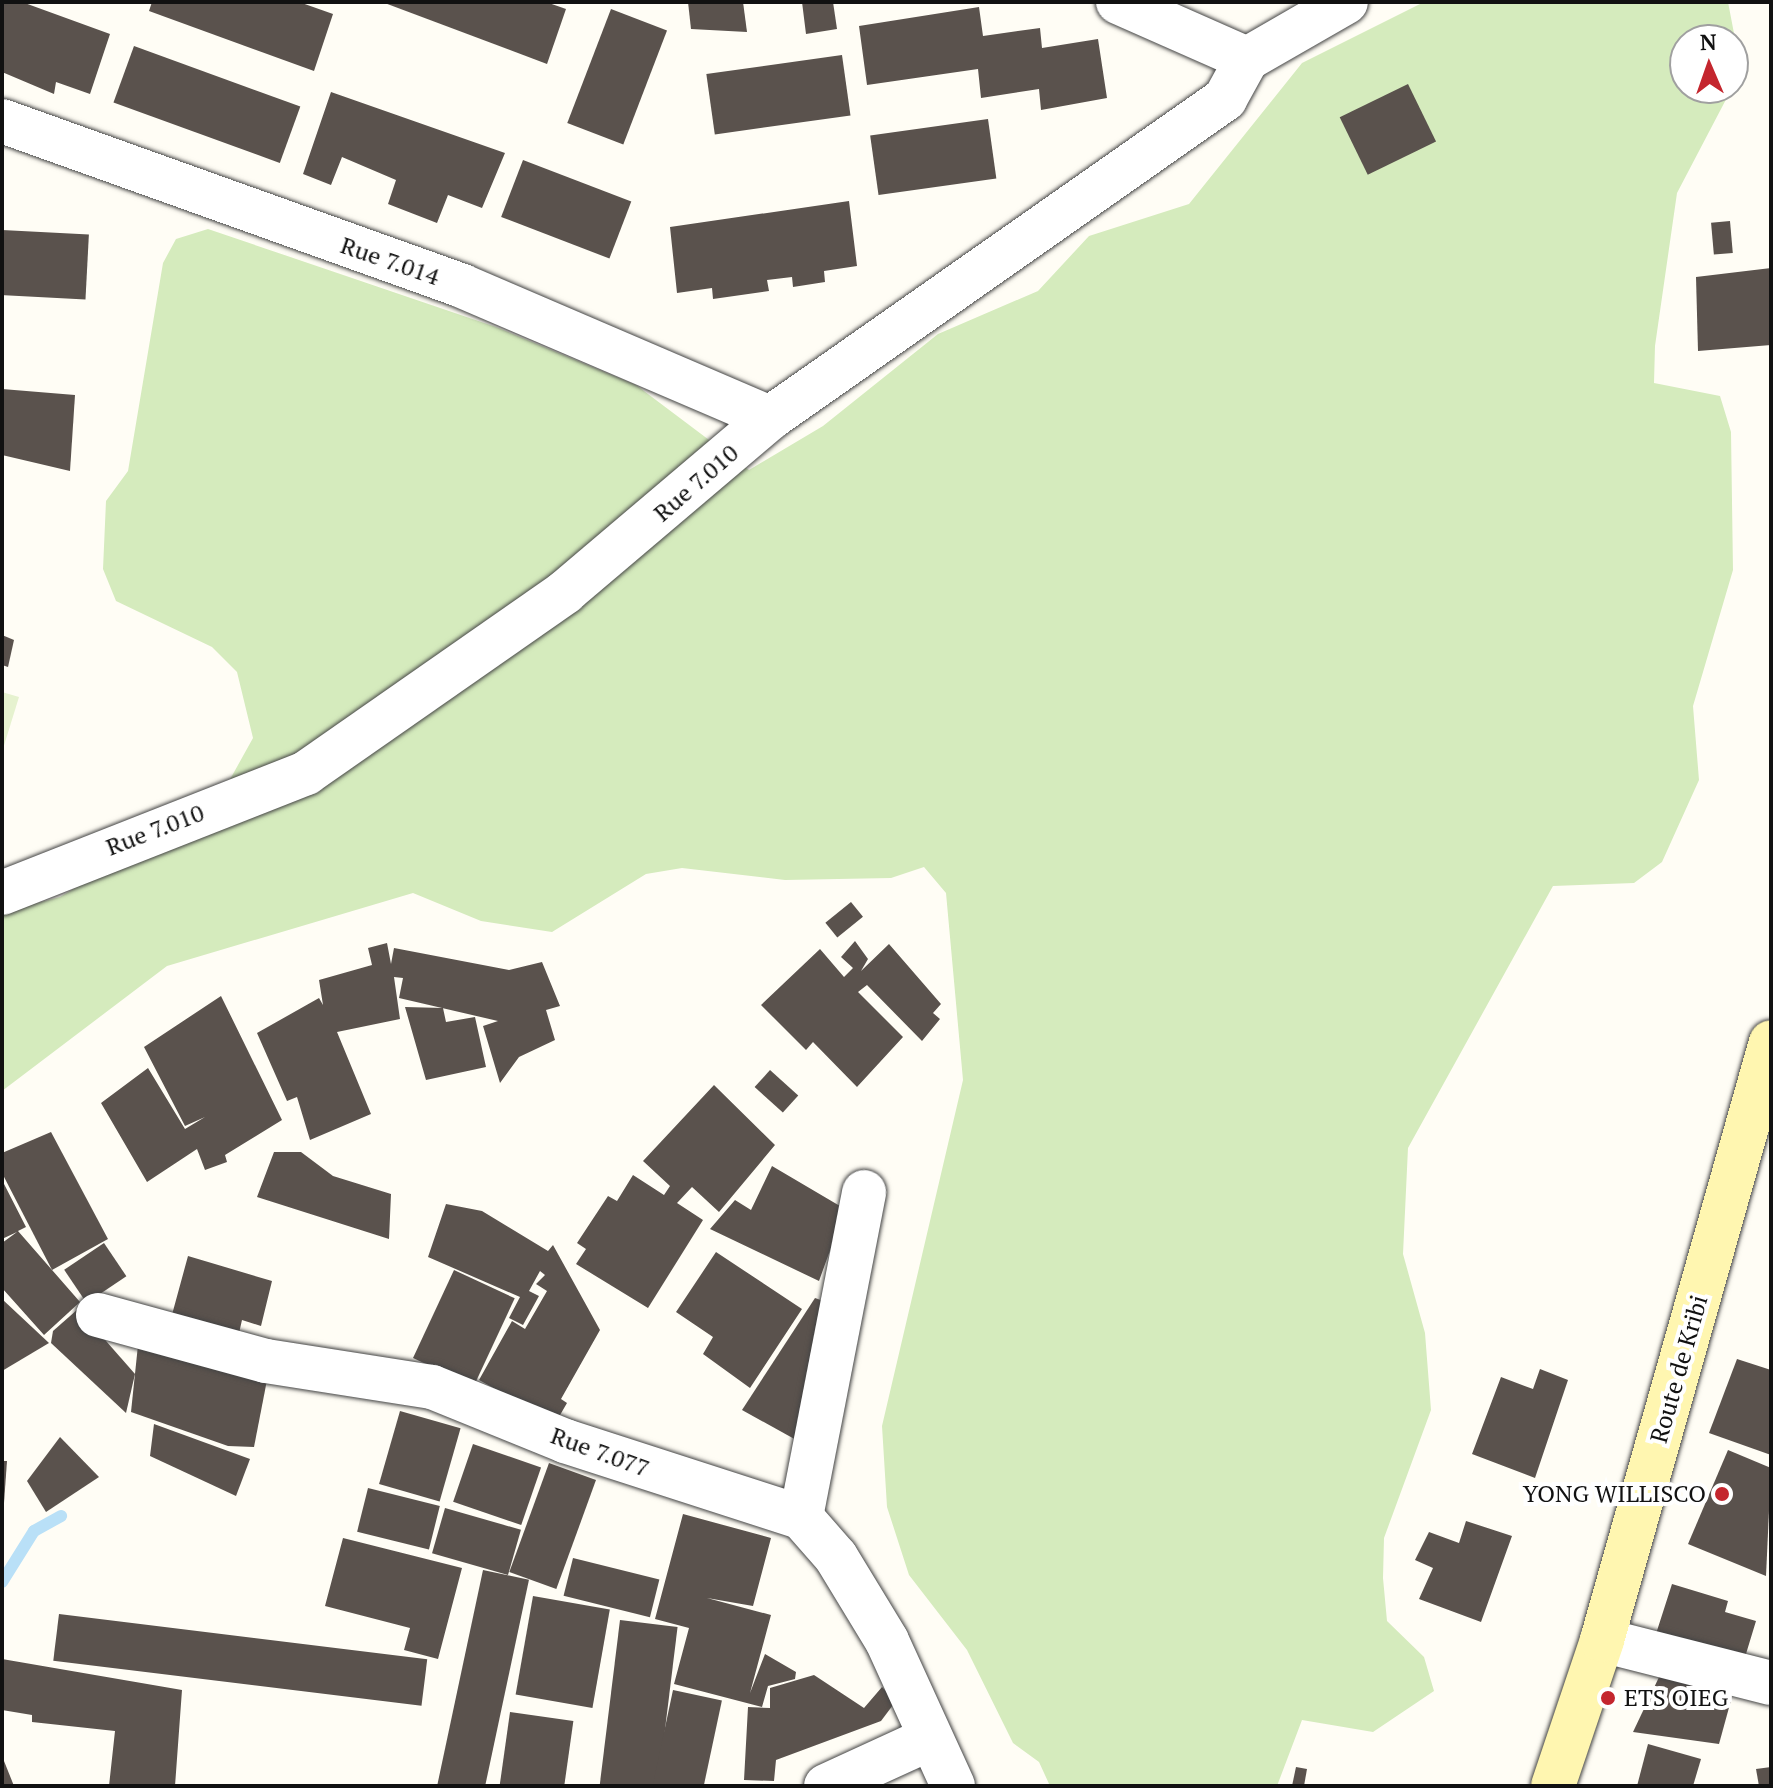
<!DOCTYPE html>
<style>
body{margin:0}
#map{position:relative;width:1773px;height:1788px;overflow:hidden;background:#fffdf5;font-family:"PT Serif",serif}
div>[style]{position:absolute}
.green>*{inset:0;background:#d5ebbd}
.pitch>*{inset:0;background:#e6f2cf}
.stream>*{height:12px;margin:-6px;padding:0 6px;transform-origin:6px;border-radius:6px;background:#b9e0f7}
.building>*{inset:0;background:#5a524d;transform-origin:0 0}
.roads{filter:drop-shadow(0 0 2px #444) drop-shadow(0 0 2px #444)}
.street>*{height:44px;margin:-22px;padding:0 22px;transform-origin:22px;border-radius:22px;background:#fff}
.secondary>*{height:44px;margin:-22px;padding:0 22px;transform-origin:22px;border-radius:22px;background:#fff6b0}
.dots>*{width:22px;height:22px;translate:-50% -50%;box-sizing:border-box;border:4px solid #fff;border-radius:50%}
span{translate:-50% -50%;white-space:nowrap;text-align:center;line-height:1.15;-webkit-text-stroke:8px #fff;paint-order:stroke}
.street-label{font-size:24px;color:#111}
.poi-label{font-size:24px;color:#111}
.right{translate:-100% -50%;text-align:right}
.left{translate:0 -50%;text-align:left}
.frame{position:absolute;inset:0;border:4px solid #111;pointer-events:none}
.north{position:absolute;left:1669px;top:24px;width:80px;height:80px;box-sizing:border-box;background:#fff;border:2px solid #a0a0a0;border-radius:50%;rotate:358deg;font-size:22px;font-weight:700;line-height:32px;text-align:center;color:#111}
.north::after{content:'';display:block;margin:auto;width:28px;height:36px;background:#c4262e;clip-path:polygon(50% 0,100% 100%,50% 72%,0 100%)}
</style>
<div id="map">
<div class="green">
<div style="clip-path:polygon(1424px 2px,1728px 2px,1741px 70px,1733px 85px,1733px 40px,1685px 40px,1685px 88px,1732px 88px,1677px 193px,1655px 346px,1654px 383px,1720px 396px,1731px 432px,1733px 570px,1693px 706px,1699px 780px,1662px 862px,1634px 883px,1553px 886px,1408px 1148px,1403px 1254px,1425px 1333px,1431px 1410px,1384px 1538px,1383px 1578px,1387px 1621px,1424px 1657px,1434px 1691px,1373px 1732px,1302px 1720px,1277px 1786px,1050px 1786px,1039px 1762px,1013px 1743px,967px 1650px,909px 1575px,887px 1507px,882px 1426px,963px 1080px,946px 893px,924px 867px,891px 878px,785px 880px,682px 868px,646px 874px,552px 932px,481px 921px,413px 893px,167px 966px,2px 1091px,2px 912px,60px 897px,218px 801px,253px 738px,237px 672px,212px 647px,116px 601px,103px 569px,106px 501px,128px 471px,163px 263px,176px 239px,208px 229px,496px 327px,636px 385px,749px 470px,823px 426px,938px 334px,1038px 291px,1089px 236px,1189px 204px,1302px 63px)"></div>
</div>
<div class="pitch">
<div style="clip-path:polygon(2px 692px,19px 697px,2px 752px)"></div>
</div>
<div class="stream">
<div style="left:2px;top:1582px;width:60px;rotate:-57.9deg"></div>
<div style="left:34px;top:1531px;width:31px;rotate:-29deg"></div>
</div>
<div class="building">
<div style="clip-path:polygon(2px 2px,22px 2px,110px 34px,90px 94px,56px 82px,54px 94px,2px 72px)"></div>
<div style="clip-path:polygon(152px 2px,299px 2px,333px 14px,314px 71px,149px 11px)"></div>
<div style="clip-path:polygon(382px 2px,546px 2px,566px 9px,547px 64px)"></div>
<div style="clip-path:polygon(688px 2px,743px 2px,747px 32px,691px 29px)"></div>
<div style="clip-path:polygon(802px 2px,833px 2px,837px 29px,806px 34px)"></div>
<div style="clip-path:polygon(979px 7px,983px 36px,1040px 28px,1042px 48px,1098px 39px,1107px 98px,1041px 110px,1039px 89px,981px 98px,978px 69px,867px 85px,859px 26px)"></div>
<div style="left:611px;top:9px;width:60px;height:122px;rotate:21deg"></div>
<div style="left:134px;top:46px;width:177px;height:60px;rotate:20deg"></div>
<div style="left:842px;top:55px;width:61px;height:137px;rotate:82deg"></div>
<div style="left:1408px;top:84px;width:64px;height:76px;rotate:64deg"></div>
<div style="clip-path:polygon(331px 92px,505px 153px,482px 208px,448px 195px,437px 223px,388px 204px,396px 180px,342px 157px,331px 185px,303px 174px)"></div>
<div style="left:988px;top:119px;width:60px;height:119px;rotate:82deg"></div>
<div style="left:523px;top:160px;width:116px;height:61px;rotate:21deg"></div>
<div style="clip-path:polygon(849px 201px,857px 266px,824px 271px,825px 282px,793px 287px,792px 277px,767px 280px,769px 291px,713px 299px,712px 288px,677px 293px,670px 227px)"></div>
<div style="left:1730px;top:221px;width:32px;height:19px;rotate:85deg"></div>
<div style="left:2px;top:230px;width:87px;height:65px;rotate:3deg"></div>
<div style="clip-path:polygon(1771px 268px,1771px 345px,1698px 351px,1696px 277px)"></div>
<div style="clip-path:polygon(2px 389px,75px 395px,70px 471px,2px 455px)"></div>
<div style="clip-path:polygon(2px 635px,14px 640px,8px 667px,2px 665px)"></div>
<div style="left:851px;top:902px;width:19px;height:33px;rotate:51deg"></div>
<div style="clip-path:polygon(855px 941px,868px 959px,861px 971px,889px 944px,941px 1004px,933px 1013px,940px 1019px,922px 1041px,867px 985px,858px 992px,903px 1037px,857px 1087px,813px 1042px,806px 1050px,761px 1005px,820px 949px,844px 977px,853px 968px,841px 957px)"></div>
<div style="clip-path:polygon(387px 943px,391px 964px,394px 948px,509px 970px,542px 962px,560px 1006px,546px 1010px,555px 1040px,519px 1057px,500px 1083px,483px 1026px,498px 1021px,399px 998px,403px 978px,394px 977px,400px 1019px,337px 1032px,371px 1114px,310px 1140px,297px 1097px,287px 1101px,257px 1033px,319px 998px,323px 1005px,319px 980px,372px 965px,368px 948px)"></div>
<div style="clip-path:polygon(221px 996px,282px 1120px,225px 1155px,227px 1162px,205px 1170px,197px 1149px,147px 1182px,101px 1103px,148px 1068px,185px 1129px,205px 1117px,185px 1126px,144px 1047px)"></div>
<div style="clip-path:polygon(405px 1007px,443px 1008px,446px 1022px,475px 1017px,486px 1067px,426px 1080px)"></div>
<div style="left:770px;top:1070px;width:38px;height:23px;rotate:42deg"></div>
<div style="clip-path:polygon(714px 1085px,775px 1145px,719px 1212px,692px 1187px,677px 1203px,703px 1220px,648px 1308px,576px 1264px,586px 1249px,577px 1243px,608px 1196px,617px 1201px,633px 1175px,664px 1195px,670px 1186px,643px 1161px)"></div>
<div style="clip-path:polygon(51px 1132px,108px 1239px,52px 1270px,2px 1173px,2px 1153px)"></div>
<div style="clip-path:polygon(274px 1152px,301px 1152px,333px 1176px,391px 1194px,389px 1239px,257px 1197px)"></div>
<div style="clip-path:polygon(772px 1166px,845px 1209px,819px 1281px,710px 1229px,735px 1200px,751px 1210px)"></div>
<div style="clip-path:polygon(2px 1180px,26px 1227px,18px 1231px,80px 1302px,44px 1335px,2px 1288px,2px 1243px,17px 1232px,2px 1239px)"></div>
<div style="clip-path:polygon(446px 1204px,482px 1211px,548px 1251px,553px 1245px,600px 1330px,561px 1399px,567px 1403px,556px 1422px,479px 1380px,512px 1321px,525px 1329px,547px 1291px,536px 1284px,545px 1275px,540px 1271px,529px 1291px,539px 1296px,523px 1325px,509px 1318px,520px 1297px,428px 1257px)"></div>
<div style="left:104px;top:1243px;width:40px;height:48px;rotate:56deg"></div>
<div style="clip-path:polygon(716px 1252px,802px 1309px,750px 1388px,703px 1354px,713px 1337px,676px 1312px)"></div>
<div style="clip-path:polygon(188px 1256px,272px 1281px,261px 1326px,242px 1320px,237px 1342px,170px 1322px)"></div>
<div style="left:454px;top:1270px;width:67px;height:97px;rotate:25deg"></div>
<div style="clip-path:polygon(815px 1298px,832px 1304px,798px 1441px,742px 1410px)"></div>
<div style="clip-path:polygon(2px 1299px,49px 1343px,2px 1371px)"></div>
<div style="clip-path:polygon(78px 1309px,135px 1374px,126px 1413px,51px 1343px,53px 1331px)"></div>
<div style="clip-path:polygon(138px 1345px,267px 1380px,254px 1447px,228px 1446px,131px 1412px)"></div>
<div style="clip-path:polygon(1737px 1359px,1771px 1370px,1771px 1455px,1709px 1433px)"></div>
<div style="clip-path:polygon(1540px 1369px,1568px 1380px,1535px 1478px,1472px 1454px,1501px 1377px,1533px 1389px)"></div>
<div style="left:400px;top:1411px;width:63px;height:76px;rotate:16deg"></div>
<div style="clip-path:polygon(154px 1424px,250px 1459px,236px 1496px,150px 1456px)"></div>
<div style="clip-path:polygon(60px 1437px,99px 1477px,46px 1512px,27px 1481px)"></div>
<div style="left:473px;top:1444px;width:72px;height:61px;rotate:19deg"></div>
<div style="clip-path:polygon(1728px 1450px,1771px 1468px,1766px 1576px,1688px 1544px)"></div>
<div style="clip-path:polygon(2px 1461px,7px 1461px,4px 1503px,2px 1503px)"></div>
<div style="left:549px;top:1463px;width:50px;height:116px;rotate:20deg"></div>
<div style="left:368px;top:1488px;width:74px;height:45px;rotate:14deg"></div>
<div style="left:445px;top:1508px;width:79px;height:47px;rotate:16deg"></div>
<div style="clip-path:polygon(683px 1514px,771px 1538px,753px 1606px,707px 1598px,771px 1615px,750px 1693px,765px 1654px,796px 1672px,795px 1679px,768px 1686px,762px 1707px,674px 1684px,689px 1628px,655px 1619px)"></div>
<div style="clip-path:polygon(1466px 1521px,1512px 1536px,1481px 1622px,1419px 1599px,1433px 1568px,1415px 1560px,1429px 1532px,1459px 1543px)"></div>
<div style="clip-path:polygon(343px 1538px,462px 1568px,438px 1659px,404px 1650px,410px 1628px,325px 1606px)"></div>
<div style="left:573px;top:1558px;width:89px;height:39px;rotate:14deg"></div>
<div style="left:483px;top:1570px;width:47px;height:219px;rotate:12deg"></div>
<div style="clip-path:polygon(1672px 1584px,1728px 1601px,1725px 1612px,1756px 1621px,1742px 1667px,1654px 1640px)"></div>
<div style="left:533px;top:1596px;width:78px;height:100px;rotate:10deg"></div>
<div style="left:59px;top:1614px;width:371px;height:47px;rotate:7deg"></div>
<div style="left:620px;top:1620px;width:58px;height:167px;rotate:7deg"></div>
<div style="clip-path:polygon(2px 1659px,182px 1690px,175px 1786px,109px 1786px,115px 1731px,32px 1722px,32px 1715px,2px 1710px)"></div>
<div style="clip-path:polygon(814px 1675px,864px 1708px,882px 1687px,896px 1701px,881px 1721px,776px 1760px,774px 1781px,744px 1780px,748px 1707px,770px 1708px,770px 1688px)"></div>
<div style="clip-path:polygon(1660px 1675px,1733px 1693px,1719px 1744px,1633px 1732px)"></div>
<div style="left:673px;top:1690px;width:50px;height:96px;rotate:12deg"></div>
<div style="left:510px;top:1712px;width:64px;height:75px;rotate:8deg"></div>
<div style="clip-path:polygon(1648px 1744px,1701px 1759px,1693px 1786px,1637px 1786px)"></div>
<div style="clip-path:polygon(2px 1756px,14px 1786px,2px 1786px)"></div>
<div style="clip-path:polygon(1296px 1767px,1307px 1769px,1304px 1786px,1292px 1786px)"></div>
<div style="clip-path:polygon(1771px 1767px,1771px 1786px,1759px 1786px,1756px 1769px)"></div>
</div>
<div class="roads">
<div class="street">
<div style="left:1118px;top:2px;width:141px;rotate:23.8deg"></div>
<div style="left:2px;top:121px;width:489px;rotate:19.7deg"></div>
<div style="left:462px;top:286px;width:335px;rotate:23.2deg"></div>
<div style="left:2px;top:893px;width:327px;rotate:-21.5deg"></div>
<div style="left:306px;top:773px;width:316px;rotate:-34.9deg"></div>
<div style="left:565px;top:592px;width:269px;rotate:-40.3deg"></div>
<div style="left:770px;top:418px;width:556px;rotate:-35.03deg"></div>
<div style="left:1225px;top:99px;width:46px;rotate:-61.2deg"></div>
<div style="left:1247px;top:59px;width:114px;rotate:-29.9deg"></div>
<div style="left:98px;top:1315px;width:174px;rotate:15.3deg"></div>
<div style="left:266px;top:1361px;width:168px;rotate:8.9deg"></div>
<div style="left:432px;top:1387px;width:144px;rotate:22.1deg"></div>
<div style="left:565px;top:1441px;width:248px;rotate:17.9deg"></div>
<div style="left:801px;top:1517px;width:53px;rotate:48.8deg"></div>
<div style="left:836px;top:1557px;width:98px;rotate:58.7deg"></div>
<div style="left:887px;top:1641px;width:159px;rotate:65.5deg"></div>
<div style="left:801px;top:1517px;width:331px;rotate:-79deg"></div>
<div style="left:1602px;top:1640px;width:174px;rotate:14.3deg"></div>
<div style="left:826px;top:1786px;width:115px;rotate:-24.6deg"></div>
</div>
<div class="secondary">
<div style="left:1553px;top:1786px;width:154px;rotate:-71.4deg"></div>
<div style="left:1602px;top:1640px;width:621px;rotate:-74.22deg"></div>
</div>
</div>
<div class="dots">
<div style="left:1722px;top:1494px;background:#c4262e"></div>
<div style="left:1608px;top:1698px;background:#c4262e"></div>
</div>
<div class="street-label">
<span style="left:390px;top:261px;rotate:19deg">Rue 7.014</span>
<span style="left:696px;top:483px;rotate:-41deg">Rue 7.010</span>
<span style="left:155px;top:830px;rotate:-21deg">Rue 7.010</span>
<span style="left:1679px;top:1369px;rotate:-74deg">Route de Kribi</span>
<span style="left:600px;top:1452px;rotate:20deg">Rue 7.077</span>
</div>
<div class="poi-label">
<span class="right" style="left:1706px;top:1494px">YONG WILLISCO</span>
<span class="left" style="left:1624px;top:1698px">ETS OIEG</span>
</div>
<div class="frame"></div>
<div class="north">N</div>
</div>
